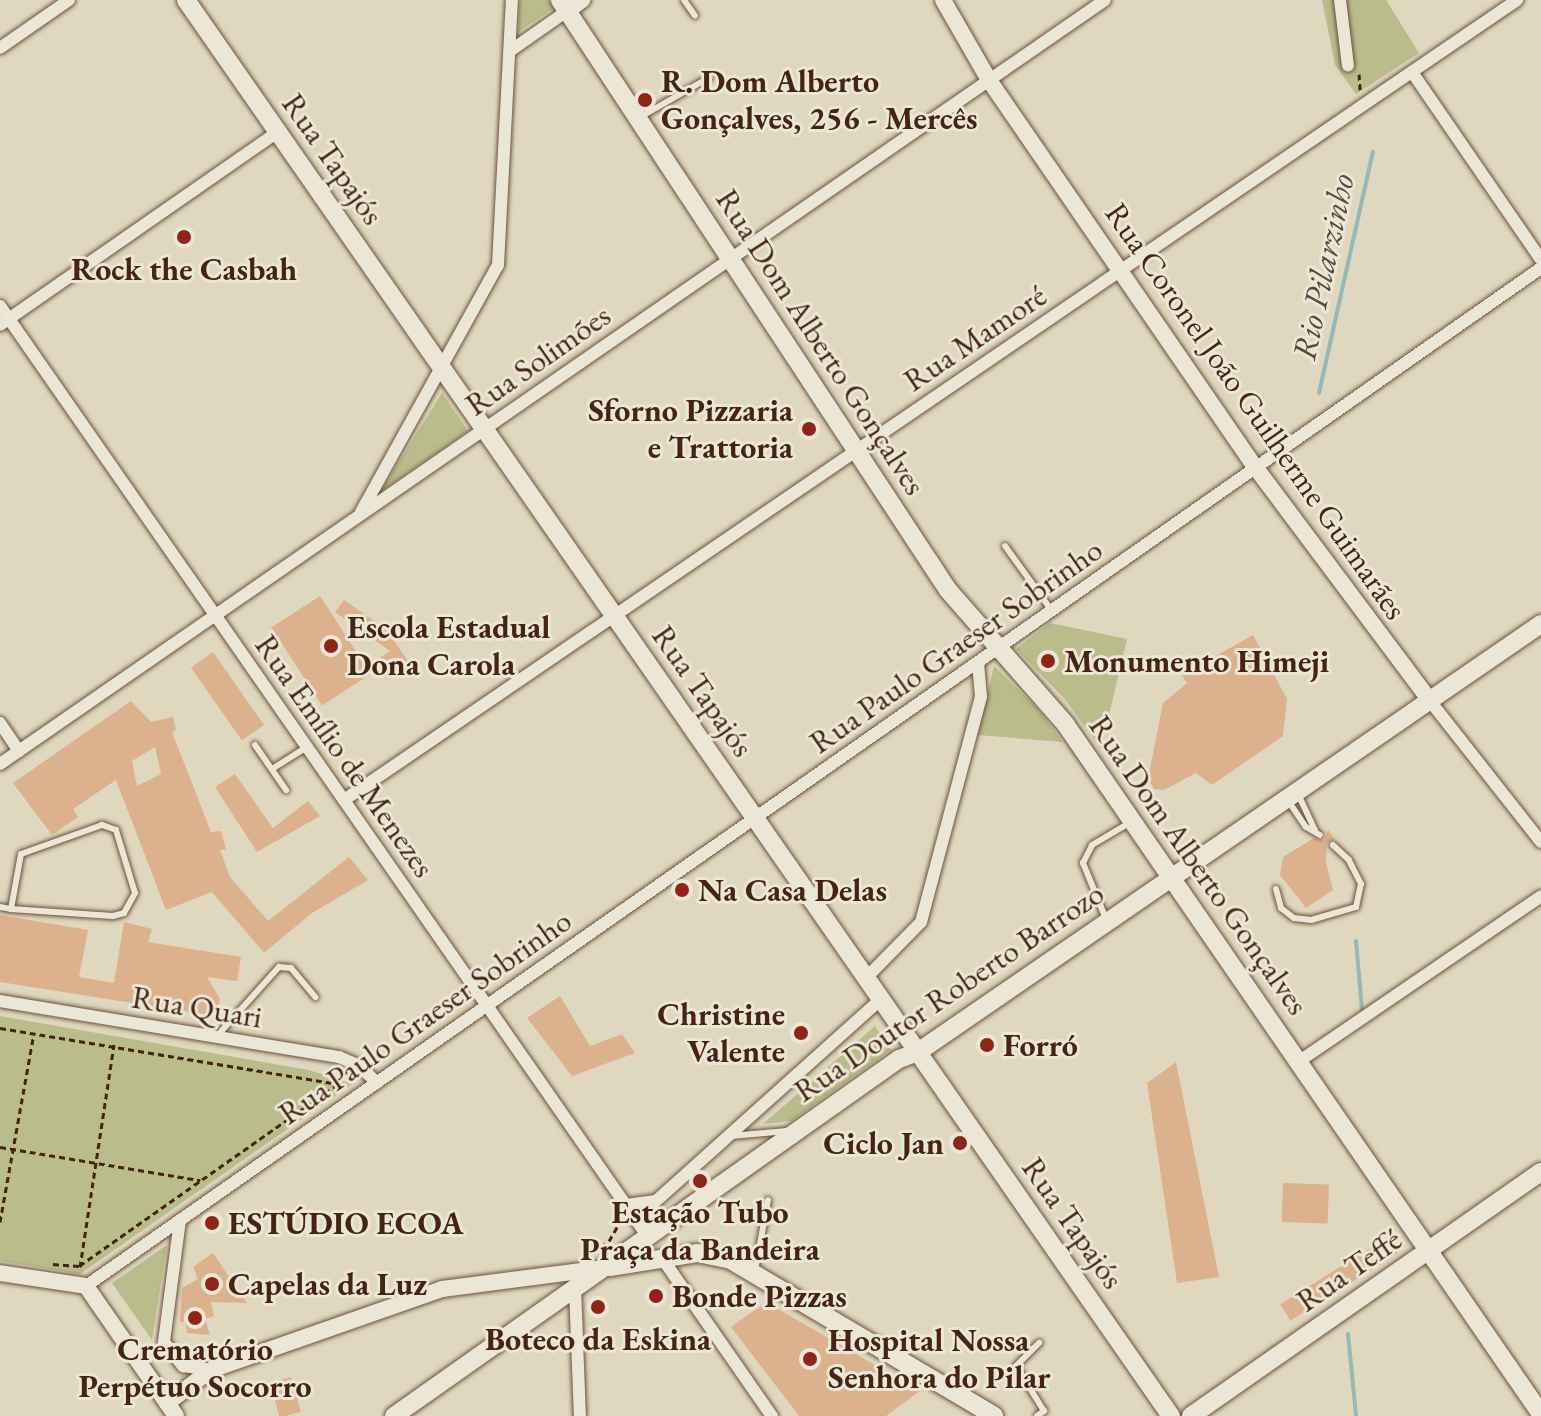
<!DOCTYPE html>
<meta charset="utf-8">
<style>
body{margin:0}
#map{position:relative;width:1541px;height:1416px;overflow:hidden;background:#e0d8be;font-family:"EB Garamond",serif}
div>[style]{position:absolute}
.green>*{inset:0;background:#babc8c}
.stream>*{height:4px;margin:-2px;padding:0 2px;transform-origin:2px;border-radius:2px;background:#94b9b6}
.building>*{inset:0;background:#dcb18e;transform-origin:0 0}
.path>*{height:3px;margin-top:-1.5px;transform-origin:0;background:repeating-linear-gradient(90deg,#452412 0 6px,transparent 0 10px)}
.roads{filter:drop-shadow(0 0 2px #6c513d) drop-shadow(0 0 2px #6c513d)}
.service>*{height:6px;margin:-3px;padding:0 3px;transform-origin:3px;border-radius:3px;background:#ebe6d5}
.minor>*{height:12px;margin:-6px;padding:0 6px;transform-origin:6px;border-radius:6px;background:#ebe6d5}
.tertiary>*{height:16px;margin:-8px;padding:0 8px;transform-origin:8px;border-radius:8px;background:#ebe6d5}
.secondary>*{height:18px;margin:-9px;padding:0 9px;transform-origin:9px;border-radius:9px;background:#ebe6d5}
.dots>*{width:22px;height:22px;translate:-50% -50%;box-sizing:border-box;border:4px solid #ebe6d5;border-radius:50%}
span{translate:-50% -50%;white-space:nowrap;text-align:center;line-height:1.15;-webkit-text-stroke:6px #ebe6d5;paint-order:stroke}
.poi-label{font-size:32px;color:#452412;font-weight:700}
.left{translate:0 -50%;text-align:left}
.right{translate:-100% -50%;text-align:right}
.street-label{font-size:32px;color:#452412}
.water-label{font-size:34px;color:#59493b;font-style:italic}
</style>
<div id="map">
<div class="green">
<div style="clip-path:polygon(520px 0,548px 0,554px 8px,518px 32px)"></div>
<div style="clip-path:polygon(1322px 0,1386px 0,1419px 53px,1356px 94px,1335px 65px)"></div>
<div style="clip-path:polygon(442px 393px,468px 431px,380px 492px)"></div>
<div style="clip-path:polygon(1050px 623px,1127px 639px,1101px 749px,1064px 698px,1016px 649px)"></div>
<div style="clip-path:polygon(994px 666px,1037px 708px,1063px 742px,978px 735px)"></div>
<div style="clip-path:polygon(0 1016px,309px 1070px,352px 1084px,80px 1274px,0 1261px)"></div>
<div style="clip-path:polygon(875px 1026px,891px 1050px,791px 1121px,763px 1124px)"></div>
<div style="clip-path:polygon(167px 1245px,152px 1340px,112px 1283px)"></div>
</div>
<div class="stream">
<div style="left:1319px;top:393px;width:247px;rotate:-77.4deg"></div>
<div style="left:1356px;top:941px;width:69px;rotate:85deg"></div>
<div style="left:1348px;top:1334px;width:82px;rotate:84.4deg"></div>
</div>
<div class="building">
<div style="left:320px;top:596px;width:93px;height:58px;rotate:57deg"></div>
<div style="clip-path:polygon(344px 600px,397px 637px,394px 641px,410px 664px,404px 662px,389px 672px,380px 658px,390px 651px,335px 612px)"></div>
<div style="clip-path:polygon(1253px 635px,1287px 699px,1283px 736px,1212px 785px,1196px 773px,1164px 790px,1154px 789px,1148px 779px,1163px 703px,1187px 683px,1182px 675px)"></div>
<div style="left:213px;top:652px;width:89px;height:27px;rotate:55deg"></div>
<div style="clip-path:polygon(evenodd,131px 701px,151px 722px,173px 717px,176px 730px,172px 732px,211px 832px,221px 831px,226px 849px,220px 850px,230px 877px,268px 921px,349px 857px,368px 880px,312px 913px,264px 953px,212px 892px,166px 910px,116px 780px,73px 809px,78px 817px,52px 835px,13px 783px,131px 701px,155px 747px,161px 774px,137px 786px,132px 761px,155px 747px)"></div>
<div style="clip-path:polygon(235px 774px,273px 828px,308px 801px,320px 816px,257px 852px,215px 787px)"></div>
<div style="clip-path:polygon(1328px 830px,1335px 839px,1327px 843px,1326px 863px,1333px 890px,1306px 908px,1280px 875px,1283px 857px,1314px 838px,1324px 840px)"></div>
<div style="clip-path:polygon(0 915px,88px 930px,79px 977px,114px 983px,124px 922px,152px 929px,148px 942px,241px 957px,237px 981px,207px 977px,220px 999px,215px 1016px,0 982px)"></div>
<div style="clip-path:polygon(560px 996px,590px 1046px,622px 1034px,635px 1053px,572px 1076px,527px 1018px)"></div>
<div style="clip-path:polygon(1176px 1062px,1219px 1277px,1177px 1283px,1147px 1083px)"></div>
<div style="left:1283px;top:1183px;width:46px;height:39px;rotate:2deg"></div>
<div style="left:1388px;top:1237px;width:19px;height:127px;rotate:58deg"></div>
<div style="clip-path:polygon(213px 1253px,247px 1303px,211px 1302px,214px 1316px,205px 1319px,210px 1335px,187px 1333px,185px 1322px,180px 1322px,182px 1288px,198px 1279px,193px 1267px)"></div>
<div style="clip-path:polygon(766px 1302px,920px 1391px,886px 1416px,799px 1416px,731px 1327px)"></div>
<div style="left:291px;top:1377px;width:36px;height:22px;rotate:74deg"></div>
</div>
<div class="path">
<div style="left:1359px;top:74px;width:16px;rotate:86deg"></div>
<div style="left:0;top:1028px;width:343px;rotate:9.4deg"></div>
<div style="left:338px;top:1084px;width:317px;rotate:144.9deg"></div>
<div style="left:79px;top:1266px;width:27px;rotate:-176deg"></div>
<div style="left:0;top:1147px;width:203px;rotate:9.4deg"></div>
<div style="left:0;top:1222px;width:192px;rotate:-79.8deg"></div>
<div style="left:593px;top:1253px;width:20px;rotate:-37deg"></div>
<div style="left:609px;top:1241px;width:24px;rotate:-60deg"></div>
<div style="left:80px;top:1267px;width:225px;rotate:-81.3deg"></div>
</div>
<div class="roads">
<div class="service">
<div style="left:684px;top:0;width:19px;rotate:55deg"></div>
<div style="left:642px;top:116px;width:78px;rotate:-29.8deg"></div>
<div style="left:1005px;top:546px;width:80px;rotate:54.1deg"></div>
<div style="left:255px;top:745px;width:55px;rotate:55.4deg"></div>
<div style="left:272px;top:769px;width:41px;rotate:-32.2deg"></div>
<div style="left:1299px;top:796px;width:40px;rotate:65deg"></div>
<div style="left:1289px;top:802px;width:30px;rotate:56deg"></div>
<div style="left:1306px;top:827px;width:16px;rotate:30deg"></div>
<div style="left:1276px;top:889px;width:20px;rotate:75deg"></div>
<div style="left:1281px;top:908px;width:16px;rotate:38deg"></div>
<div style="left:1294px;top:918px;width:17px;rotate:7deg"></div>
<div style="left:1311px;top:920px;width:47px;rotate:-16.1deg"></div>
<div style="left:1356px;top:907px;width:24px;rotate:-78deg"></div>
<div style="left:1361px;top:884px;width:27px;rotate:-117deg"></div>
<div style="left:1349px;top:860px;width:22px;rotate:-137deg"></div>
<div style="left:0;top:907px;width:11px;rotate:10deg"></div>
<div style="left:11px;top:909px;width:102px;rotate:3.9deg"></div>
<div style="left:113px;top:916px;width:11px;rotate:-15deg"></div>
<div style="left:124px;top:913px;width:23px;rotate:-61deg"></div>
<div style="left:135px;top:893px;width:66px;rotate:-106.8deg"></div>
<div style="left:116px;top:830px;width:15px;rotate:-160deg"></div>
<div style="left:102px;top:825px;width:86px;rotate:160.3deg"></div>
<div style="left:21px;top:854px;width:56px;rotate:100.3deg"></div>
<div style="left:1106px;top:919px;width:61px;rotate:-112.3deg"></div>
<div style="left:1083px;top:863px;width:20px;rotate:-63deg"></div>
<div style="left:1092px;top:845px;width:43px;rotate:-30.7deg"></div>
<div style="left:217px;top:1036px;width:93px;rotate:-48.1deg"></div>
<div style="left:279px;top:967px;width:12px;rotate:5deg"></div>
<div style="left:291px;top:968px;width:38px;rotate:50deg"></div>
<div style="left:731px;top:1136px;width:56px;rotate:-5.1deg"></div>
<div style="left:650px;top:1228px;width:28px;rotate:-77deg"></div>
<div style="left:755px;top:1271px;width:72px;rotate:-79.6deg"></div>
<div style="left:1037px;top:1416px;width:9px;rotate:-36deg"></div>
<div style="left:1044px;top:1411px;width:53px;rotate:-121.9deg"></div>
<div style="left:1016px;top:1366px;width:33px;rotate:-45deg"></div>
</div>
<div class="minor">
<div style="left:1340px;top:0;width:66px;rotate:83.1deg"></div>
<div style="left:0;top:48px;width:84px;rotate:-34.8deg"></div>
<div style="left:510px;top:51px;width:70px;rotate:-35.1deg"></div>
<div style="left:1412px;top:72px;width:228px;rotate:55.5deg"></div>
<div style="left:0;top:306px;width:1134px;rotate:55.16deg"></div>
<div style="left:0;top:325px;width:338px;rotate:-34.8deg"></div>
<div style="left:361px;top:512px;width:282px;rotate:-61deg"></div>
<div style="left:498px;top:265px;width:265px;rotate:-87deg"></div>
<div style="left:1430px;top:701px;width:179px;rotate:51.8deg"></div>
<div style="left:0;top:723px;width:34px;rotate:56deg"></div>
<div style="left:0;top:764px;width:1343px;rotate:-34.66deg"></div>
<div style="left:344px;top:800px;width:1420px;rotate:-34.29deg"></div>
<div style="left:866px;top:978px;width:78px;rotate:-45.5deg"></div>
<div style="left:921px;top:922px;width:233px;rotate:-75.1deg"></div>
<div style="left:981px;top:697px;width:35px;rotate:-95deg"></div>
<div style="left:0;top:1001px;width:344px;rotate:9.4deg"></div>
<div style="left:339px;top:1057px;width:21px;rotate:23deg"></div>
<div style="left:358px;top:1065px;width:26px;rotate:43deg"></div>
<div style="left:1298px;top:1062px;width:294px;rotate:-34.3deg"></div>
<div style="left:626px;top:1205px;width:30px;rotate:-8deg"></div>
<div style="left:656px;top:1201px;width:302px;rotate:-41.9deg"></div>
<div style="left:180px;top:1220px;width:123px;rotate:97.5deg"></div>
<div style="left:164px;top:1342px;width:31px;rotate:52deg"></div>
<div style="left:183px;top:1366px;width:28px;rotate:8deg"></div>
<div style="left:662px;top:1258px;width:193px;rotate:55.2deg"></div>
<div style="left:86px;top:1286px;width:1776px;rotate:-34.98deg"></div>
<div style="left:575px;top:1288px;width:128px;rotate:87.8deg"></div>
</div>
<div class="tertiary">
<div style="left:943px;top:0;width:92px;rotate:60.1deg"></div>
<div style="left:989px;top:80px;width:471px;rotate:55.5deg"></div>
<div style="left:1256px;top:468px;width:291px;rotate:53.2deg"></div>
<div style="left:567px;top:11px;width:19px;rotate:-36deg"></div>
<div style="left:0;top:1273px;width:87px;rotate:8.6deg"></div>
<div style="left:86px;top:1286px;width:158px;rotate:55.3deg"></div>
<div style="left:167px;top:1403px;width:55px;rotate:-36.9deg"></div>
<div style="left:211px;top:1370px;width:245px;rotate:-19.3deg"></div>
<div style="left:442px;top:1289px;width:162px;rotate:-7.4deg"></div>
</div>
<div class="secondary">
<div style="left:186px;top:0;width:1725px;rotate:55.18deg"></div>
<div style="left:560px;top:0;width:706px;rotate:56.67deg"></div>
<div style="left:948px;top:590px;width:179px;rotate:48.8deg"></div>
<div style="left:1066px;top:725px;width:837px;rotate:55.42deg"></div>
<div style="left:610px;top:1267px;width:88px;rotate:-9.1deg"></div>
<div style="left:697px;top:1253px;width:33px;rotate:11deg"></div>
<div style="left:729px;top:1259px;width:308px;rotate:30.6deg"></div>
<div style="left:394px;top:1416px;width:618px;rotate:-35.26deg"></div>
<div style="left:899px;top:1059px;width:20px;rotate:-20deg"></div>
<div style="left:918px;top:1052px;width:756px;rotate:-34.49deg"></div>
<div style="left:1191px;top:1416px;width:427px;rotate:-34.9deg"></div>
</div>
</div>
<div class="dots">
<div style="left:645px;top:100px;background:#8f2418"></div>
<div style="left:184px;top:237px;background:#8f2418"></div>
<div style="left:809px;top:429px;background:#8f2418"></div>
<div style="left:331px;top:646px;background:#8f2418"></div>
<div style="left:1048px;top:661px;background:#8f2418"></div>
<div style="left:682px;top:890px;background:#8f2418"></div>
<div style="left:801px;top:1033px;background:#8f2418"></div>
<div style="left:987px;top:1045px;background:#8f2418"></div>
<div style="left:960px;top:1143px;background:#8f2418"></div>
<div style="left:700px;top:1181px;background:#8f2418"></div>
<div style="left:212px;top:1223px;background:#8f2418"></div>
<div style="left:212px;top:1284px;background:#8f2418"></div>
<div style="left:656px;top:1296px;background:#8f2418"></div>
<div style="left:598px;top:1307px;background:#8f2418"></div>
<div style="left:195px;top:1318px;background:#8f2418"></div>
<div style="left:810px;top:1359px;background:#8f2418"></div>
</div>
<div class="poi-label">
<span class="left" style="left:661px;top:100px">R. Dom Alberto<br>Gonçalves, 256 - Mercês</span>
<span style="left:184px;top:269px">Rock the Casbah</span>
<span class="right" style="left:793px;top:429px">Sforno Pizzaria<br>e Trattoria</span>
<span class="left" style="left:347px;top:646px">Escola Estadual<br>Dona Carola</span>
<span class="left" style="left:1064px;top:661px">Monumento Himeji</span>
<span class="left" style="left:698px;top:890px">Na Casa Delas</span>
<span class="right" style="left:785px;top:1033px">Christine<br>Valente</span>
<span class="left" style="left:1003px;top:1045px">Forró</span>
<span class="right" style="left:944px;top:1143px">Ciclo Jan</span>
<span style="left:700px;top:1231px">Estação Tubo<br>Praça da Bandeira</span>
<span class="left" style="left:228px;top:1223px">ESTÚDIO ECOA</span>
<span class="left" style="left:228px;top:1284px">Capelas da Luz</span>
<span class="left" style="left:672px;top:1296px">Bonde Pizzas</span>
<span style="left:598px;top:1339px">Boteco da Eskina</span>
<span class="left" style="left:828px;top:1359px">Hospital Nossa<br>Senhora do Pilar</span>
<span style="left:195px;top:1368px">Crematório<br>Perpétuo Socorro</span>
</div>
<div class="street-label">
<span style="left:333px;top:159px;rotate:55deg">Rua Tapajós</span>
<span style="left:975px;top:338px;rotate:-34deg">Rua Mamoré</span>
<span style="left:821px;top:342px;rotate:57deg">Rua Dom Alberto Gonçalves</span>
<span style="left:538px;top:360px;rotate:-35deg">Rua Solimões</span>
<span style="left:1256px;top:411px;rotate:55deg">Rua Coronel João Guilherme Guimarães</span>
<span style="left:956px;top:646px;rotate:-35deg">Rua Paulo Graeser Sobrinho</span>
<span style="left:703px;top:691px;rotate:55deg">Rua Tapajós</span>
<span style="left:345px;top:756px;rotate:55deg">Rua Emílio de Menezes</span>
<span style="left:1199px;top:865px;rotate:55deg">Rua Dom Alberto Gonçalves</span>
<span style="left:949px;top:992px;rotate:-34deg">Rua Doutor Roberto Barrozo</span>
<span style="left:197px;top:1007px;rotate:9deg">Rua Quari</span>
<span style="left:425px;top:1017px;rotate:-35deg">Rua Paulo Graeser Sobrinho</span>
<span style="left:1073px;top:1223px;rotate:55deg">Rua Tapajós</span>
<span style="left:1349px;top:1270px;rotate:-35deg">Rua Teffé</span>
</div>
<div class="water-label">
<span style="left:1323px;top:267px;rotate:-78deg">Rio Pilarzinho</span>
</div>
</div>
